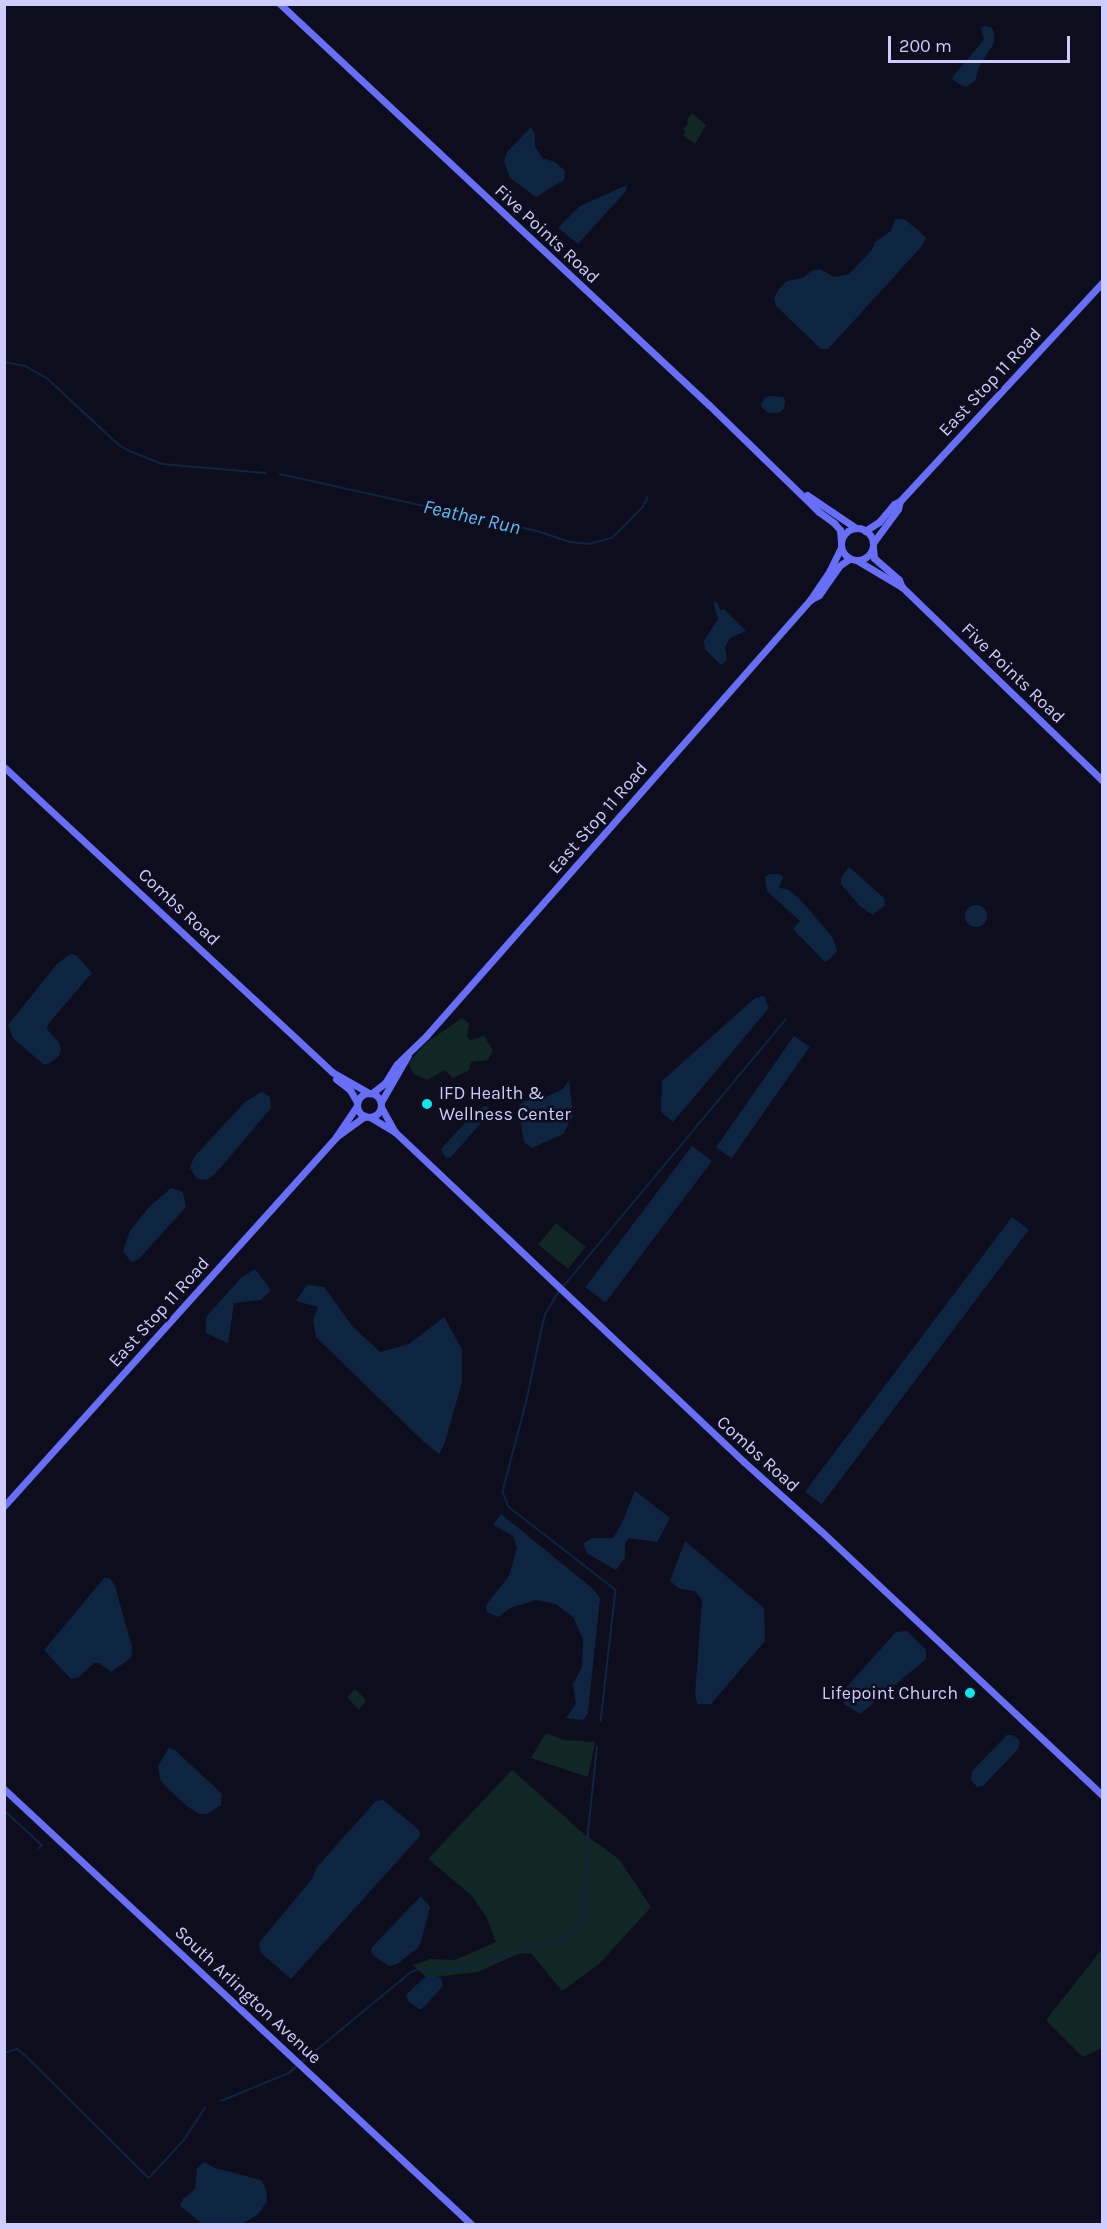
<!DOCTYPE html>
<style>
body{margin:0}
#map{position:relative;width:1107px;height:2229px;overflow:hidden;background:#0e0d1e;font-family:Karla,sans-serif}
div>[style]{position:absolute}
.green>*{inset:0;background:#102725;transform-origin:0 0}
.water>*{inset:0;background:#0e2541;transform-origin:0 0}
.round{border-radius:50%}
.stream>*{height:1.5px;margin:-0.75px;padding:0 0.75px;transform-origin:0.75px;border-radius:0.75px;background:#0e2541}
.secondary>*{height:7px;margin:-3.5px;padding:0 3.5px;transform-origin:3.5px;border-radius:3.5px;background:#676ff9}
.secondary>.ring{margin:-3.5px;padding:0;box-sizing:content-box;background:none;border:7px solid #676ff9;border-radius:50%}
.dots>*{width:16px;height:16px;translate:-50% -50%;box-sizing:border-box;border:3px solid #0e0d1e;border-radius:50%}
span{translate:-50% -50%;white-space:nowrap;text-align:center;line-height:1.15;-webkit-text-stroke:5px #0e0d1e;paint-order:stroke}
.street-label{font-size:18px;color:#cdccfd}
.poi-label{font-size:18px;color:#cdccfd}
.left{translate:0 -50%;text-align:left}
.right{translate:-100% -50%;text-align:right}
.water-label{font-size:20px;color:#5ebef9;font-style:italic}
.frame{position:absolute;inset:0;border:6px solid #cdccfd;pointer-events:none}
.scale{position:absolute;left:888px;top:36px;width:182px;height:27px;box-sizing:border-box;border:3px solid #cdccfd;border-top:0;padding-left:8px;font-size:18px;line-height:21px;white-space:nowrap;color:#cdccfd;-webkit-text-stroke:4px #0e0d1e;paint-order:stroke}
</style>
<div id="map">
<div class="green">
<div style="clip-path:polygon(692px 113px,706px 125px,695px 144px,683px 135px,686px 131px,683px 129px,688px 124px,687px 120px)"></div>
<div style="clip-path:polygon(462px 1018px,469px 1023px,467px 1037px,471px 1040px,484px 1036px,493px 1050px,488px 1060px,471px 1062px,469px 1070px,453px 1078px,445px 1070px,427px 1080px,414px 1074px,408px 1063px,426px 1043px)"></div>
<div style="left:556px;top:1223px;width:38px;height:28px;rotate:39deg"></div>
<div style="clip-path:polygon(355px 1689px,366px 1700px,359px 1710px,347px 1697px)"></div>
<div style="clip-path:polygon(546px 1733px,564px 1740px,595px 1742px,588px 1777px,531px 1758px)"></div>
<div style="clip-path:polygon(512px 1770px,584px 1834px,619px 1859px,651px 1907px,599px 1964px,562px 1991px,531px 1953px,518px 1954px,478px 1972px,427px 1978px,413px 1965px,431px 1959px,455px 1960px,496px 1942px,487px 1918px,472px 1896px,428px 1859px)"></div>
<div style="clip-path:polygon(1102px 1949px,1102px 2048px,1083px 2057px,1046px 2020px)"></div>
</div>
<div class="water">
<div style="clip-path:polygon(984px 26px,991px 27px,994px 32px,994px 43px,979px 67px,975px 81px,966px 87px,961px 85px,952px 79px,953px 76px,984px 40px,981px 29px)"></div>
<div style="clip-path:polygon(531px 127px,535px 134px,535px 146px,542px 158px,555px 162px,565px 171px,564px 180px,536px 197px,510px 178px,504px 161px,507px 152px)"></div>
<div style="clip-path:polygon(627px 185px,626px 191px,578px 244px,558px 228px,580px 206px)"></div>
<div style="clip-path:polygon(895px 219px,904px 219px,919px 231px,926px 238px,922px 246px,828px 349px,821px 349px,776px 306px,774px 298px,779px 289px,787px 281px,803px 278px,811px 271px,820px 269px,834px 277px,849px 274px,872px 250px,875px 242px,891px 231px)"></div>
<div style="clip-path:polygon(769px 396px,783px 397px,785px 400px,784px 409px,779px 413px,768px 413px,761px 406px,764px 398px)"></div>
<div style="clip-path:polygon(713px 602px,718px 603px,720px 610px,724px 609px,746px 631px,730px 638px,725px 647px,727px 660px,721px 665px,705px 649px,704px 641px,718px 619px)"></div>
<div style="clip-path:polygon(849px 867px,884px 898px,885px 905px,873px 915px,860px 906px,841px 884px,841px 878px)"></div>
<div style="clip-path:polygon(770px 874px,780px 874px,783px 877px,779px 888px,787px 889px,798px 897px,833px 938px,837px 951px,831px 958px,825px 962px,793px 929px,800px 921px,767px 891px,765px 877px)"></div>
<div class="round" style="left:965px;top:905px;width:22px;height:22px"></div>
<div style="clip-path:polygon(70px 954px,76px 955px,92px 973px,48px 1024px,47px 1029px,59px 1043px,61px 1050px,58px 1057px,48px 1064px,43px 1064px,13px 1038px,8px 1025px,57px 964px)"></div>
<div style="clip-path:polygon(764px 996px,769px 1008px,673px 1122px,661px 1112px,662px 1081px,755px 998px)"></div>
<div style="left:794px;top:1036px;width:19px;height:136px;rotate:35deg"></div>
<div style="clip-path:polygon(569px 1080px,573px 1116px,563px 1134px,532px 1148px,524px 1142px,518px 1107px,524px 1101px,544px 1098px,563px 1089px)"></div>
<div style="clip-path:polygon(262px 1092px,270px 1097px,271px 1108px,215px 1174px,206px 1180px,197px 1179px,190px 1168px,194px 1157px,246px 1101px)"></div>
<div style="clip-path:polygon(486px 1106px,490px 1109px,487px 1116px,451px 1157px,446px 1158px,441px 1149px,479px 1108px)"></div>
<div style="left:692px;top:1146px;width:25px;height:177px;rotate:37deg"></div>
<div style="clip-path:polygon(171px 1188px,183px 1192px,186px 1207px,139px 1259px,131px 1262px,123px 1251px,130px 1231px,149px 1207px)"></div>
<div style="left:1012px;top:1217px;width:21px;height:344px;rotate:37deg"></div>
<div style="clip-path:polygon(255px 1269px,271px 1290px,261px 1300px,234px 1303px,228px 1343px,206px 1333px,206px 1317px,241px 1278px)"></div>
<div style="clip-path:polygon(307px 1285px,324px 1287px,353px 1327px,380px 1352px,409px 1344px,444px 1317px,462px 1349px,462px 1382px,445px 1442px,439px 1454px,422px 1440px,316px 1337px,313px 1320px,318px 1307px,296px 1301px)"></div>
<div style="clip-path:polygon(635px 1491px,670px 1518px,657px 1542px,629px 1538px,625px 1543px,625px 1558px,616px 1570px,588px 1554px,583px 1544px,592px 1538px,613px 1538px,621px 1525px)"></div>
<div style="clip-path:polygon(501px 1514px,592px 1588px,600px 1598px,588px 1713px,583px 1720px,566px 1718px,576px 1704px,573px 1684px,582px 1667px,583px 1639px,573px 1617px,556px 1604px,536px 1600px,510px 1608px,498px 1617px,487px 1612px,486px 1605px,509px 1576px,517px 1548px,513px 1536px,493px 1525px)"></div>
<div style="clip-path:polygon(685px 1541px,764px 1608px,765px 1641px,711px 1704px,697px 1704px,695px 1694px,702px 1600px,695px 1591px,680px 1589px,670px 1581px)"></div>
<div style="clip-path:polygon(104px 1578px,110px 1578px,115px 1586px,132px 1647px,131px 1658px,111px 1672px,99px 1663px,94px 1663px,79px 1677px,71px 1679px,44px 1650px)"></div>
<div style="clip-path:polygon(907px 1631px,926px 1650px,926px 1659px,860px 1714px,844px 1704px,844px 1690px,896px 1632px)"></div>
<div style="clip-path:polygon(1007px 1735px,1013px 1735px,1020px 1741px,1018px 1749px,983px 1786px,977px 1787px,971px 1780px,972px 1771px)"></div>
<div style="clip-path:polygon(169px 1748px,176px 1751px,222px 1794px,221px 1805px,207px 1814px,200px 1814px,188px 1807px,166px 1787px,160px 1779px,158px 1766px)"></div>
<div style="clip-path:polygon(383px 1800px,419px 1830px,420px 1836px,291px 1979px,261px 1953px,259px 1943px,312px 1879px,317px 1867px,376px 1801px)"></div>
<div style="clip-path:polygon(421px 1896px,430px 1907px,421px 1942px,418px 1948px,397px 1964px,389px 1966px,374px 1956px,371px 1952px,372px 1947px)"></div>
<div style="clip-path:polygon(434px 1975px,441px 1978px,443px 1986px,422px 2009px,419px 2009px,408px 2001px,406px 1995px,426px 1976px)"></div>
<div style="clip-path:polygon(204px 2162px,215px 2168px,261px 2180px,266px 2189px,267px 2202px,258px 2214px,242px 2224px,203px 2224px,180px 2206px,183px 2199px,195px 2189px,197px 2168px)"></div>
</div>
<div class="stream">
<div style="left:4px;top:362px;width:21px;rotate:11deg"></div>
<div style="left:25px;top:366px;width:26px;rotate:29deg"></div>
<div style="left:48px;top:379px;width:97px;rotate:42.9deg"></div>
<div style="left:119px;top:445px;width:13px;rotate:29deg"></div>
<div style="left:130px;top:451px;width:35px;rotate:22deg"></div>
<div style="left:163px;top:464px;width:103px;rotate:5deg"></div>
<div style="left:280px;top:474px;width:263px;rotate:12.5deg"></div>
<div style="left:537px;top:531px;width:35px;rotate:18deg"></div>
<div style="left:570px;top:542px;width:19px;rotate:6deg"></div>
<div style="left:589px;top:544px;width:24px;rotate:-15deg"></div>
<div style="left:612px;top:538px;width:44px;rotate:-45deg"></div>
<div style="left:643px;top:507px;width:10px;rotate:-66deg"></div>
<div style="left:562px;top:1288px;width:350px;rotate:-50.2deg"></div>
<div style="left:559px;top:1292px;width:26px;rotate:121deg"></div>
<div style="left:546px;top:1314px;width:16px;rotate:105deg"></div>
<div style="left:542px;top:1329px;width:73px;rotate:101.9deg"></div>
<div style="left:527px;top:1400px;width:95px;rotate:104.6deg"></div>
<div style="left:503px;top:1492px;width:16px;rotate:68deg"></div>
<div style="left:509px;top:1507px;width:135px;rotate:37.8deg"></div>
<div style="left:616px;top:1590px;width:132px;rotate:96.5deg"></div>
<div style="left:4px;top:1810px;width:52px;rotate:42.6deg"></div>
<div style="left:42px;top:1845px;width:4px;rotate:124deg"></div>
<div style="left:522px;top:1949px;width:36px;rotate:-13deg"></div>
<div style="left:557px;top:1941px;width:25px;rotate:-32deg"></div>
<div style="left:578px;top:1928px;width:11px;rotate:-49deg"></div>
<div style="left:585px;top:1920px;width:88px;rotate:-88deg"></div>
<div style="left:588px;top:1832px;width:85px;rotate:-84deg"></div>
<div style="left:4px;top:2053px;width:14px;rotate:-17deg"></div>
<div style="left:17px;top:2049px;width:7px;rotate:34deg"></div>
<div style="left:23px;top:2053px;width:177px;rotate:44.8deg"></div>
<div style="left:149px;top:2178px;width:52px;rotate:-47.4deg"></div>
<div style="left:184px;top:2140px;width:38px;rotate:-57deg"></div>
<div style="left:302px;top:2062px;width:141px;rotate:-39.5deg"></div>
<div style="left:411px;top:1972px;width:9px;rotate:-21deg"></div>
<div style="left:419px;top:1969px;width:39px"></div>
<div style="left:458px;top:1969px;width:57px;rotate:-17.5deg"></div>
<div style="left:221px;top:2101px;width:74px;rotate:-22.4deg"></div>
<div style="left:289px;top:2073px;width:9px;rotate:-41deg"></div>
</div>
<div class="secondary">
<div style="left:280px;top:4px;width:587px;rotate:43.07deg"></div>
<div style="left:709px;top:405px;width:153px;rotate:44.2deg"></div>
<div style="left:819px;top:512px;width:19px;rotate:36deg"></div>
<div style="left:834px;top:523px;width:9px;rotate:49deg"></div>
<div style="left:840px;top:530px;width:11px;rotate:85deg"></div>
<div style="left:807px;top:495px;width:59px;rotate:34deg"></div>
<div class="ring" style="left:841px;top:528px;width:25px;height:25px"></div>
<div style="left:865px;top:531px;width:17px;rotate:-33deg"></div>
<div style="left:879px;top:522px;width:23px;rotate:-50deg"></div>
<div style="left:894px;top:504px;width:7px;rotate:-27deg"></div>
<div style="left:900px;top:501px;width:297px;rotate:-47.2deg"></div>
<div style="left:873px;top:543px;width:42px;rotate:-53.7deg"></div>
<div style="left:898px;top:509px;width:8px;rotate:-76deg"></div>
<div style="left:873px;top:548px;width:10px;rotate:84deg"></div>
<div style="left:874px;top:558px;width:33px;rotate:41deg"></div>
<div style="left:899px;top:580px;width:8px;rotate:67deg"></div>
<div style="left:902px;top:587px;width:278px;rotate:44deg"></div>
<div style="left:858px;top:561px;width:51px;rotate:30.6deg"></div>
<div style="left:810px;top:600px;width:10px;rotate:-29deg"></div>
<div style="left:819px;top:595px;width:35px;rotate:-55deg"></div>
<div style="left:839px;top:566px;width:12px;rotate:-35deg"></div>
<div style="left:4px;top:767px;width:448px;rotate:42.9deg"></div>
<div style="left:332px;top:1072px;width:43px;rotate:29.6deg"></div>
<div style="left:336px;top:1079px;width:18px;rotate:38deg"></div>
<div style="left:350px;top:1090px;width:14px;rotate:60deg"></div>
<div class="ring" style="left:357px;top:1093px;width:17px;height:17px"></div>
<div style="left:372px;top:1093px;width:16px;rotate:-38deg"></div>
<div style="left:385px;top:1083px;width:22px;rotate:-58deg"></div>
<div style="left:397px;top:1064px;width:40px;rotate:-44deg"></div>
<div style="left:426px;top:1036px;width:581px;rotate:-48.63deg"></div>
<div style="left:810px;top:600px;width:36px;rotate:-56deg"></div>
<div style="left:830px;top:570px;width:25px;rotate:-64deg"></div>
<div style="left:381px;top:1102px;width:54px;rotate:-60.1deg"></div>
<div style="left:381px;top:1107px;width:29px;rotate:61deg"></div>
<div style="left:395px;top:1132px;width:480px;rotate:43.4deg"></div>
<div style="left:744px;top:1462px;width:103px;rotate:41.9deg"></div>
<div style="left:821px;top:1531px;width:386px;rotate:43.2deg"></div>
<div style="left:370px;top:1117px;width:29px;rotate:31deg"></div>
<div style="left:336px;top:1137px;width:36px;rotate:-36deg"></div>
<div style="left:4px;top:1506px;width:496px;rotate:-48deg"></div>
<div style="left:336px;top:1137px;width:37px;rotate:-56deg"></div>
<div style="left:4px;top:1789px;width:638px;rotate:42.97deg"></div>
</div>
<div class="dots">
<div style="left:427px;top:1104px;background:#09e7eb"></div>
<div style="left:970px;top:1693px;background:#09e7eb"></div>
</div>
<div class="street-label">
<span style="left:547px;top:234px;rotate:43deg">Five Points Road</span>
<span style="left:990px;top:382px;rotate:-47deg">East Stop 11 Road</span>
<span style="left:1013px;top:673px;rotate:44deg">Five Points Road</span>
<span style="left:598px;top:818px;rotate:-49deg">East Stop 11 Road</span>
<span style="left:179px;top:907px;rotate:43deg">Combs Road</span>
<span style="left:159px;top:1312px;rotate:-48deg">East Stop 11 Road</span>
<span style="left:758px;top:1454px;rotate:42deg">Combs Road</span>
<span style="left:248px;top:1995px;rotate:43deg">South Arlington Avenue</span>
</div>
<div class="poi-label">
<span class="left" style="left:439px;top:1104px">IFD Health &amp;<br>Wellness Center</span>
<span class="right" style="left:958px;top:1693px">Lifepoint Church</span>
</div>
<div class="water-label">
<span style="left:472px;top:517px;rotate:13deg">Feather Run</span>
</div>
<div class="frame"></div>
<div class="scale">200 m</div>
</div>
